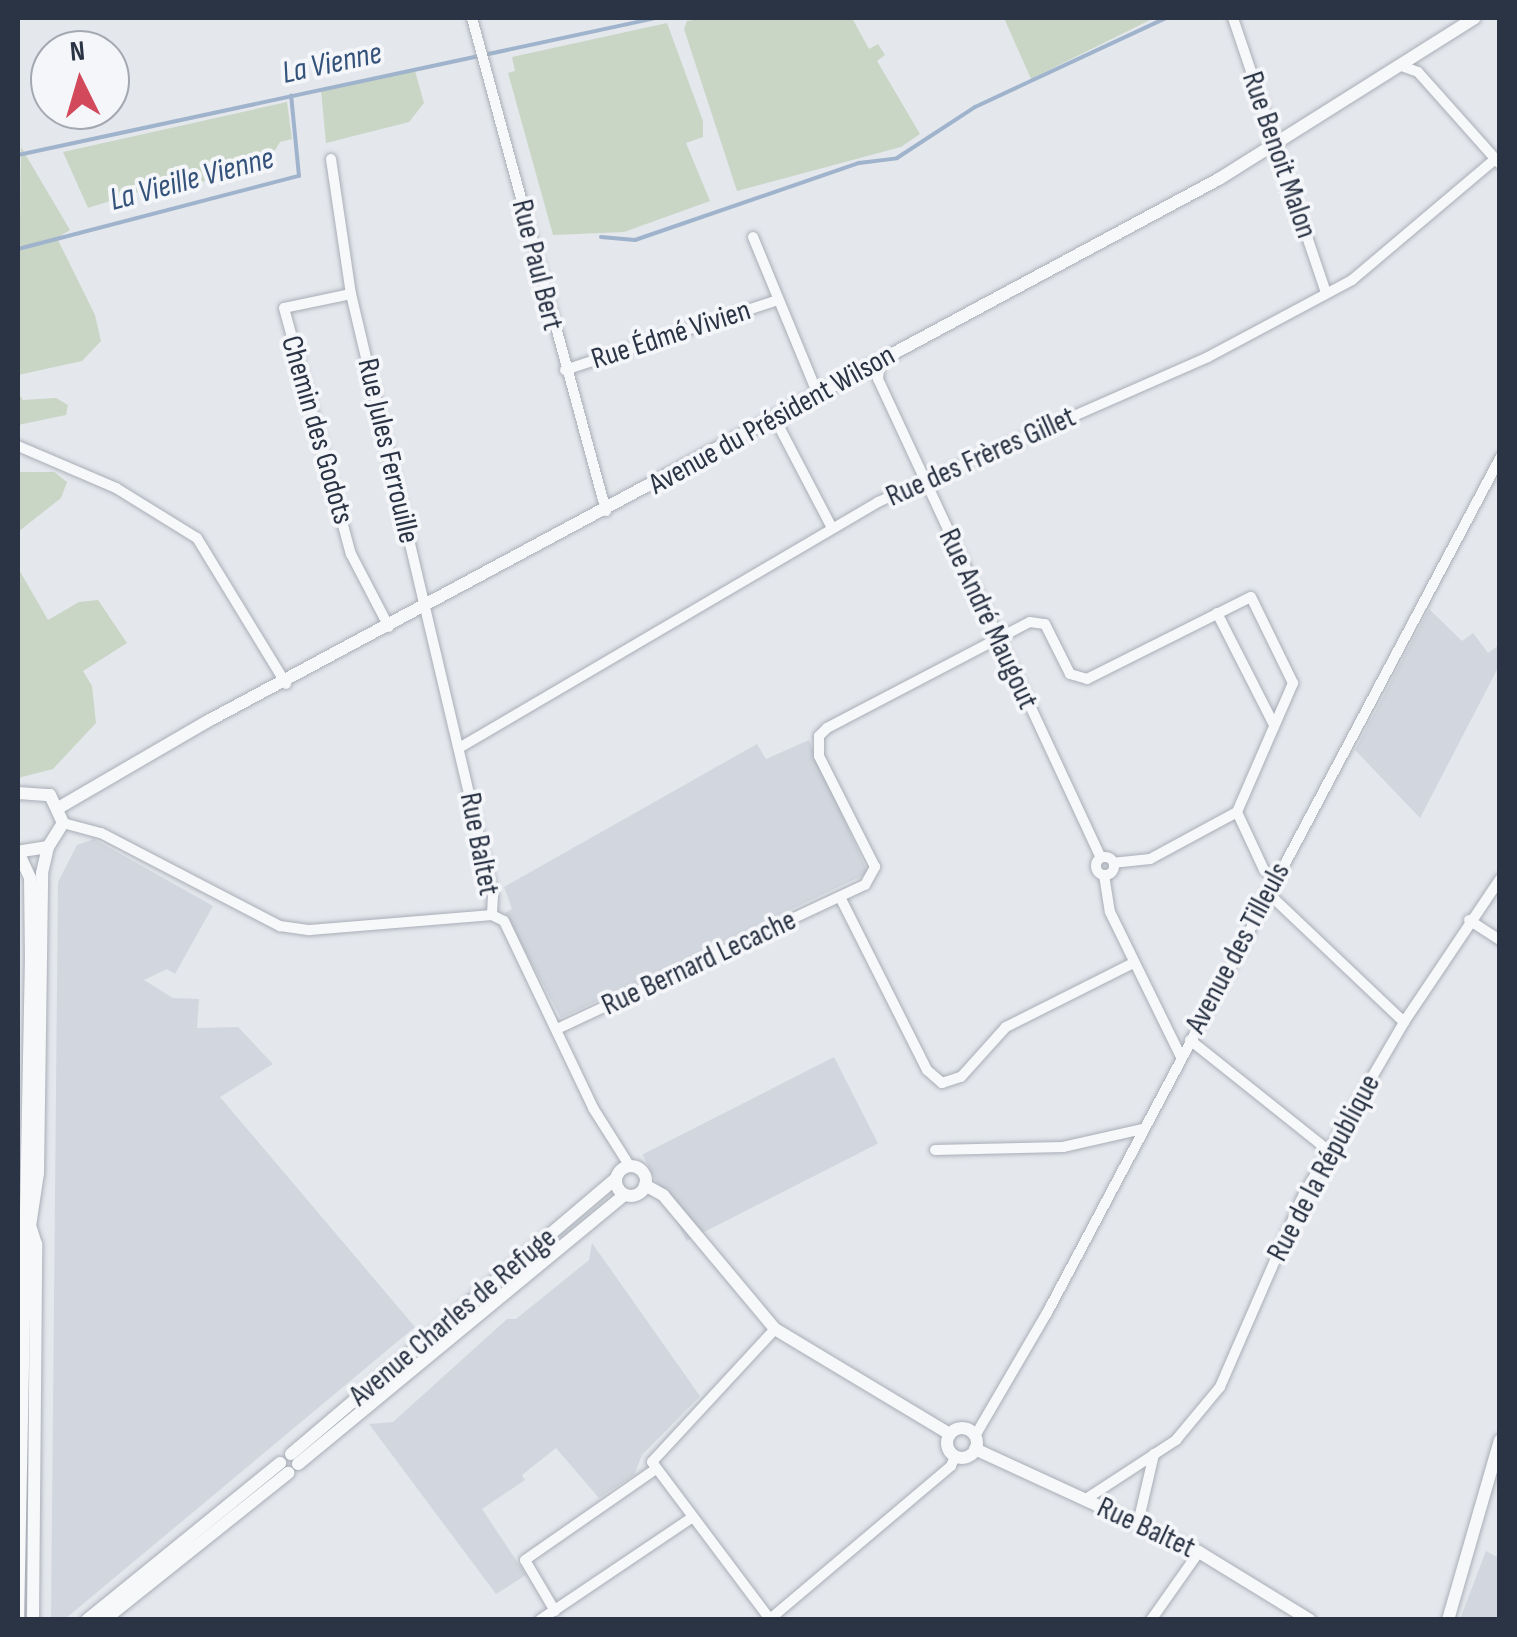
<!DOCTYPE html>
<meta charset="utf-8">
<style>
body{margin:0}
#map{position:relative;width:1517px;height:1637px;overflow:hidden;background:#e4e7ec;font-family:"Sofia Sans Condensed",sans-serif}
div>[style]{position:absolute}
.built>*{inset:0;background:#d2d6de;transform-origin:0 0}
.green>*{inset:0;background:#c9d6c5}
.stream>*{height:4px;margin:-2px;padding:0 2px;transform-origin:2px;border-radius:2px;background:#9fb4cc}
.roads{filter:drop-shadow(0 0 2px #a9aeb7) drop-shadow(0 0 2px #a9aeb7)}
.minor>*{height:10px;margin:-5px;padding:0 5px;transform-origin:5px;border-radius:5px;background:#f7f8fa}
.minor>.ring{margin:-5px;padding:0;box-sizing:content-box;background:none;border:10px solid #f7f8fa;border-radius:50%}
.tertiary>*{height:12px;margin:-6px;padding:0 6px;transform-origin:6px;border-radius:6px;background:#f7f8fa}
.tertiary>.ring{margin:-6px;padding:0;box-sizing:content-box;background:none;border:12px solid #f7f8fa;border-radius:50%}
span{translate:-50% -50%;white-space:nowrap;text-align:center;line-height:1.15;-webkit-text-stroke:8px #f4f6f9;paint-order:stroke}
.street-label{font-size:30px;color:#2b3445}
.water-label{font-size:32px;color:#34527a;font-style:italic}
.frame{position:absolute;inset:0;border:20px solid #2b3445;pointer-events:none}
.north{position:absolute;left:30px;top:30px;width:100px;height:100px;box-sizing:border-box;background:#f4f6f9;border:2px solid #a4a8b1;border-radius:50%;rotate:355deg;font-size:28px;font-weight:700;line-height:40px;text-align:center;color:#2b3445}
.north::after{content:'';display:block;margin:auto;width:35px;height:45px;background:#d1495b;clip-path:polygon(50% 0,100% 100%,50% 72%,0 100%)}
</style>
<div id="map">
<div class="built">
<div style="clip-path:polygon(1429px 609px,1462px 641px,1473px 633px,1488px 653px,1499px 645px,1500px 664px,1420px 818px,1355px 750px)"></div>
<div style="clip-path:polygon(809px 740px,868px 873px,561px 1018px,505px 913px,512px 909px,504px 887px,757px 744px,766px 759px)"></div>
<div style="clip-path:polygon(94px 839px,213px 906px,175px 974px,167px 969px,144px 980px,173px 998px,199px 999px,197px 1028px,238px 1027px,273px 1064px,220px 1097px,415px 1327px,65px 1619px,51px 1619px,58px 882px,77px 845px)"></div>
<div style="left:834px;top:1057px;width:97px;height:215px;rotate:63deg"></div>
<div style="clip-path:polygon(592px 1243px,700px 1396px,642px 1455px,634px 1475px,599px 1498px,556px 1448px,522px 1475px,525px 1480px,482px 1509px,526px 1575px,496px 1594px,369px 1424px,393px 1422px,507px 1319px,516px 1319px,589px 1260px)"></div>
<div style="clip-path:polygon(1486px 1551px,1499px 1558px,1499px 1619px,1460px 1619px)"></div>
</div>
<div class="green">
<div style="clip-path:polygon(706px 18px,852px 18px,869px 49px,878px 44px,885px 55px,877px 61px,920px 134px,901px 147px,737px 191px,684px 29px,687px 21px)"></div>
<div style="clip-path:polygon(1004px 18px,1154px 18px,1031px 79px)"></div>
<div style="clip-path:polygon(667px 23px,703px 121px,703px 137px,686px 143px,710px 201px,624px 232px,553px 235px,508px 73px,515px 71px,512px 57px)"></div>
<div style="clip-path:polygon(415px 71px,424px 103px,409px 122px,326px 143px,321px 90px)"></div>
<div style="clip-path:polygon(287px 102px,292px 139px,280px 142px,268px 162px,202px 182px,195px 174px,88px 208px,63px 152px)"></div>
<div style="clip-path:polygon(21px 147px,70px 230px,57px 238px,95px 315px,101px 341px,82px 361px,18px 375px)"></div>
<div style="clip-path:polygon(18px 393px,23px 400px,56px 398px,68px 405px,66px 415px,18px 425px)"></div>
<div style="clip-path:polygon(18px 472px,54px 472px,67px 482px,61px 498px,18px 532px)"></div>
<div style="clip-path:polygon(18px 568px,48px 620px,79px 602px,98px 600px,127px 643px,83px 671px,92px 686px,96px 723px,53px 769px,18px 778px)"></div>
</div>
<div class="stream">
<div style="left:18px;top:155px;width:653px;rotate:-12.12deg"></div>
<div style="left:601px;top:237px;width:34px;rotate:5deg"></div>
<div style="left:635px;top:240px;width:237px;rotate:-19deg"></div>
<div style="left:859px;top:163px;width:38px;rotate:-7deg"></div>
<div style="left:897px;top:158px;width:93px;rotate:-33.2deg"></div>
<div style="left:975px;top:107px;width:211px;rotate:-25deg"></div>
<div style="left:18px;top:249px;width:290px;rotate:-14.6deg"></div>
<div style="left:299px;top:176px;width:81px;rotate:-95.6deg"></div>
</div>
<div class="roads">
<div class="minor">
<div style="left:472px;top:18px;width:511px;rotate:74.79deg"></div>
<div style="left:1233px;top:18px;width:290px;rotate:71.3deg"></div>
<div style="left:1399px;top:65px;width:20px;rotate:20deg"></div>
<div style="left:1418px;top:72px;width:122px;rotate:48.3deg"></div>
<div style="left:331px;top:159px;width:136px;rotate:81.6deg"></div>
<div style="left:351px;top:294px;width:68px;rotate:168.2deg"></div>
<div style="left:284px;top:308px;width:255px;rotate:74.8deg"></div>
<div style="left:351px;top:554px;width:82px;rotate:62.5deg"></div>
<div style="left:753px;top:237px;width:171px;rotate:67.6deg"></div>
<div style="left:351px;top:294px;width:618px;rotate:76.71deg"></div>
<div style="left:493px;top:895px;width:20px;rotate:93deg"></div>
<div style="left:880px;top:360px;width:19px;rotate:96deg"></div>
<div style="left:878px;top:379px;width:528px;rotate:65.04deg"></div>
<div style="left:565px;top:370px;width:224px;rotate:-18.2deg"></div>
<div style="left:774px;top:417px;width:125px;rotate:62.4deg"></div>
<div style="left:18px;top:446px;width:107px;rotate:23.2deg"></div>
<div style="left:116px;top:488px;width:95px;rotate:31.7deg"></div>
<div style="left:197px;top:538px;width:171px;rotate:58.6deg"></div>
<div style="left:1217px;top:613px;width:126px;rotate:63deg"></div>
<div style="left:459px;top:748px;width:486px;rotate:-30.4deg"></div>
<div style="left:878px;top:502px;width:360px;rotate:-23.7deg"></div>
<div style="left:1208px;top:357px;width:163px;rotate:-28.1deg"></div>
<div style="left:1352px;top:280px;width:187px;rotate:-40.2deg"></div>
<div style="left:1237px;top:812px;width:64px;rotate:65deg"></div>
<div style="left:1264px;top:870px;width:13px;rotate:32deg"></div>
<div style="left:63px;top:823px;width:39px;rotate:15deg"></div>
<div style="left:101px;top:833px;width:202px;rotate:27.5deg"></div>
<div style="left:280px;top:926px;width:30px;rotate:8deg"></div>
<div style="left:310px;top:930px;width:183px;rotate:-4.7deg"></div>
<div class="ring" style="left:1096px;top:857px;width:8px;height:8px"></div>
<div style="left:1104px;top:875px;width:37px;rotate:81deg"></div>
<div style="left:1110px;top:912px;width:161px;rotate:63.9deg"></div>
<div style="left:1267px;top:892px;width:189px;rotate:43.5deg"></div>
<div style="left:840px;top:897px;width:194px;rotate:63.3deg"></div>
<div style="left:927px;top:1070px;width:20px;rotate:41deg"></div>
<div style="left:942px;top:1083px;width:20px;rotate:-18deg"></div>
<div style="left:961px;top:1077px;width:67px;rotate:-48deg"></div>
<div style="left:1006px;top:1027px;width:142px;rotate:-26.7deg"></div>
<div style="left:492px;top:915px;width:13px;rotate:27deg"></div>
<div style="left:504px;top:921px;width:207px;rotate:64.5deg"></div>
<div style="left:593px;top:1108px;width:67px;rotate:57.7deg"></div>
<div style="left:1469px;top:920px;width:37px;rotate:33deg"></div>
<div style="left:557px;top:1029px;width:340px;rotate:-25.1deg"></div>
<div style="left:865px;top:885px;width:21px;rotate:-61deg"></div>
<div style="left:875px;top:867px;width:124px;rotate:-116.8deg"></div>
<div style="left:819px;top:756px;width:20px;rotate:-90deg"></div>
<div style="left:819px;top:736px;width:11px;rotate:-45deg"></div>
<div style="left:827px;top:728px;width:229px;rotate:-27.6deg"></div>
<div style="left:1030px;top:622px;width:15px;rotate:8deg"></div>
<div style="left:1045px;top:624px;width:56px;rotate:63.4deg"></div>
<div style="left:1070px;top:674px;width:18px;rotate:16deg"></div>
<div style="left:1087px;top:679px;width:183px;rotate:-26.6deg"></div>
<div style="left:1251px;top:597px;width:96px;rotate:64deg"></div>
<div style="left:1293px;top:683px;width:141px;rotate:113.5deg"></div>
<div style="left:1237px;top:812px;width:99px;rotate:151.6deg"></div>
<div style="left:1150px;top:859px;width:36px;rotate:174deg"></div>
<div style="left:1190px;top:1040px;width:176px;rotate:38.6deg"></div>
<div style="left:935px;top:1150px;width:128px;rotate:-1.3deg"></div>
<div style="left:1063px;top:1147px;width:82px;rotate:-12.7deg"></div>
<div style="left:775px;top:1329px;width:181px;rotate:132.8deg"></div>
<div style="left:652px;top:1462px;width:196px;rotate:53.1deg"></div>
<div style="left:770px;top:1619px;width:237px;rotate:-40.2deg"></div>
<div style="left:951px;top:1466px;width:11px;rotate:-68deg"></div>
<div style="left:975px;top:1436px;width:143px;rotate:-59.7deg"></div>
<div style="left:1047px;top:1313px;width:968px;rotate:-62.08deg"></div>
<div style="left:1086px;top:1499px;width:108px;rotate:-33.2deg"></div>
<div style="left:1176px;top:1440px;width:69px;rotate:-50.3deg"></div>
<div style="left:1220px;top:1387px;width:210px;rotate:-66.5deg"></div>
<div style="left:1304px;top:1194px;width:199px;rotate:-59.8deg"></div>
<div style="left:1404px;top:1022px;width:172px;rotate:-56.1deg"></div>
<div style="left:1138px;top:1523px;width:71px;rotate:-76.9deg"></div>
<div style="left:555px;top:1611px;width:59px;rotate:-120.5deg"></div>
<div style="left:525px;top:1560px;width:156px;rotate:-34.8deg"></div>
<div style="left:540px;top:1620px;width:181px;rotate:-34deg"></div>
<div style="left:1151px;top:1620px;width:83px;rotate:-54.8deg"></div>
</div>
<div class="tertiary">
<div style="left:18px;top:793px;width:32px;rotate:4deg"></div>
<div style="left:50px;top:795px;width:31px;rotate:65deg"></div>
<div style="left:63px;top:823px;width:28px;rotate:122deg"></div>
<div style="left:48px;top:847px;width:30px;rotate:171deg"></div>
<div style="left:18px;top:852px;width:29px;rotate:65deg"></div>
<div style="left:30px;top:878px;width:78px;rotate:89.3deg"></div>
<div style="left:31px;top:956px;width:664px;rotate:91.12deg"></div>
<div style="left:60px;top:807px;width:171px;rotate:-30.2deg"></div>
<div style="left:208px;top:721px;width:1147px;rotate:-28.2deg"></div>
<div style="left:1219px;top:179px;width:302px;rotate:-32.2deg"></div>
<div class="ring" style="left:616px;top:1166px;width:18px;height:18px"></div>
<div style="left:645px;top:1185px;width:21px;rotate:29deg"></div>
<div style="left:663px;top:1195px;width:175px;rotate:50.1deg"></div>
<div style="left:775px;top:1329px;width:204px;rotate:31deg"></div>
<div class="ring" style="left:947px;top:1428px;width:18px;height:18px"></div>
<div style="left:975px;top:1449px;width:247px;rotate:24.7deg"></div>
<div style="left:1199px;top:1552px;width:130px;rotate:31.5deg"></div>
<div style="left:291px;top:1454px;width:425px;rotate:-40.3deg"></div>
<div style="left:298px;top:1464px;width:423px;rotate:-39.5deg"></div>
<div style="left:33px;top:1620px;width:376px;rotate:-89.5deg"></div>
<div style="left:36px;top:1244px;width:19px;rotate:-108deg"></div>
<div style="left:30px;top:1226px;width:54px;rotate:-81.4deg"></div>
<div style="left:38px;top:1173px;width:300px;rotate:-89.2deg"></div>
<div style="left:42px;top:873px;width:27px;rotate:-77deg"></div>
<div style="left:87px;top:1620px;width:249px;rotate:-39.1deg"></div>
<div style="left:104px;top:1620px;width:236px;rotate:-38.6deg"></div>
<div style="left:1448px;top:1620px;width:187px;rotate:-73.9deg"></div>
</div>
</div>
<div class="street-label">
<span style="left:1279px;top:155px;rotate:71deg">Rue Benoit Malon</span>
<span style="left:537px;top:265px;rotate:76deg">Rue Paul Bert</span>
<span style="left:671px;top:335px;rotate:-18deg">Rue Édmé Vivien</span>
<span style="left:772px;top:420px;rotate:-29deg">Avenue du Président Wilson</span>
<span style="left:317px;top:430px;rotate:74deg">Chemin des Godots</span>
<span style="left:388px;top:451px;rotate:77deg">Rue Jules Ferrouille</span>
<span style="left:981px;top:457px;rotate:-24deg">Rue des Frères Gillet</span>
<span style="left:988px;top:619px;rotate:65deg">Rue André Maugout</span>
<span style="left:479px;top:844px;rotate:79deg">Rue Baltet</span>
<span style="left:1238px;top:948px;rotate:-62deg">Avenue des Tilleuls</span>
<span style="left:699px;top:963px;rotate:-25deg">Rue Bernard Lecache</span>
<span style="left:1324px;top:1168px;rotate:-62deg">Rue de la République</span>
<span style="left:453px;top:1317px;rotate:-40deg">Avenue Charles de Refuge</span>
<span style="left:1146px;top:1528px;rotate:25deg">Rue Baltet</span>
</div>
<div class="water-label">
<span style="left:332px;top:64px;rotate:-12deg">La Vienne</span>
<span style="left:192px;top:180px;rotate:-15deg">La Vieille Vienne</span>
</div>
<div class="frame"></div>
<div class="north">N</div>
</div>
